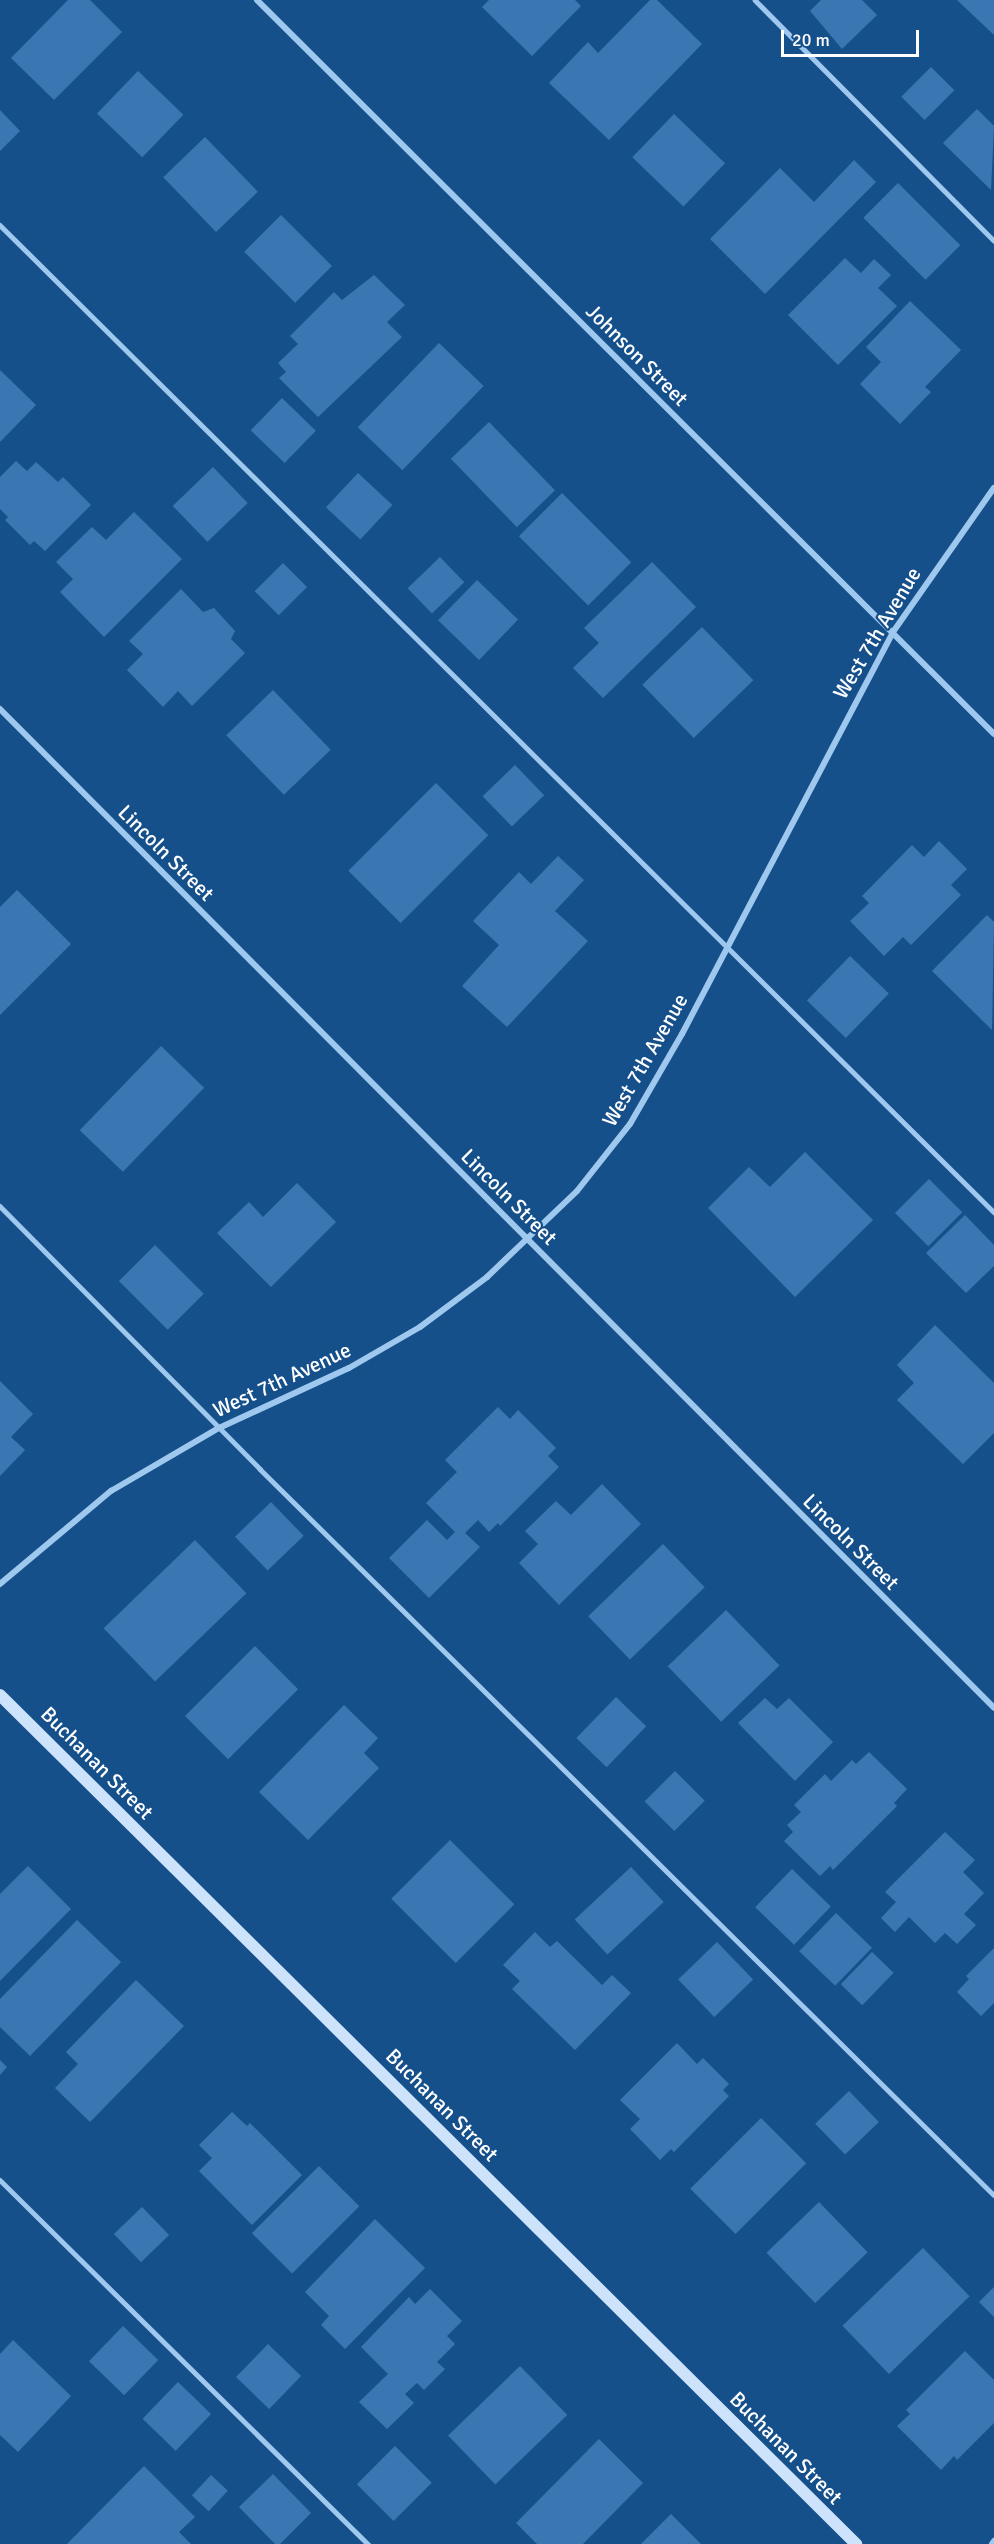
<!DOCTYPE html>
<style>
body{margin:0}
#map{position:relative;width:994px;height:2544px;overflow:hidden;background:#16508b;font-family:Signika,sans-serif}
div>[style]{position:absolute}
.building>*{inset:0;background:#3a77b2;transform-origin:0 0}
.lane>*{height:4.5px;margin:-2.25px;padding:0 2.25px;transform-origin:2.25px;border-radius:2.25px;background:#9fc8ef}
.street>*{height:6px;margin:-3px;padding:0 3px;transform-origin:3px;border-radius:3px;background:#9fc8ef}
.secondary>*{height:12px;margin:-6px;padding:0 6px;transform-origin:6px;border-radius:6px;background:#cde3fb}
span{translate:-50% -50%;white-space:nowrap;text-align:center;line-height:1.15;-webkit-text-stroke:4.5px #16508b;paint-order:stroke}
.street-label{font-size:21px;color:#fff}
.scale{position:absolute;left:781px;top:30px;width:138px;height:27px;box-sizing:border-box;border:3px solid #fff;border-top:0;padding-left:8px;font-size:18px;line-height:21px;white-space:nowrap;color:#fff;-webkit-text-stroke:4px #16508b;paint-order:stroke}
</style>
<div id="map">
<div class="building">
<div style="clip-path:polygon(68px 0,90px 0,122px 32px,54px 100px,11px 58px)"></div>
<div style="clip-path:polygon(489px 0,575px 0,581px 6px,532px 56px,482px 7px)"></div>
<div style="clip-path:polygon(650px 0,657px 0,702px 44px,609px 140px,549px 83px,588px 42px,598px 53px)"></div>
<div style="clip-path:polygon(821px 0,862px 0,877px 15px,842px 49px,810px 11px)"></div>
<div style="clip-path:polygon(957px 0,994px 0,994px 35px)"></div>
<div style="left:931px;top:67px;width:33px;height:42px;rotate:45deg"></div>
<div style="left:138px;top:71px;width:63px;height:59px;rotate:44deg"></div>
<div style="clip-path:polygon(977px 109px,994px 126px,991px 190px,943px 143px)"></div>
<div style="clip-path:polygon(0 110px,20px 131px,0 151px)"></div>
<div style="left:674px;top:114px;width:71px;height:60px;rotate:44deg"></div>
<div style="left:205px;top:137px;width:76px;height:58px;rotate:46deg"></div>
<div style="clip-path:polygon(854px 160px,876px 182px,765px 294px,710px 239px,780px 168px,814px 202px)"></div>
<div style="left:898px;top:183px;width:88px;height:49px;rotate:45deg"></div>
<div style="left:281px;top:215px;width:72px;height:52px;rotate:45deg"></div>
<div style="clip-path:polygon(845px 258px,861px 273px,874px 259px,891px 275px,878px 288px,897px 306px,838px 365px,788px 315px)"></div>
<div style="clip-path:polygon(374px 275px,405px 305px,387px 322px,402px 337px,318px 417px,279px 378px,286px 372px,278px 363px,298px 344px,290px 336px,334px 292px,342px 300px)"></div>
<div style="clip-path:polygon(910px 301px,961px 350px,925px 387px,931px 392px,900px 424px,860px 384px,881px 362px,866px 347px)"></div>
<div style="left:439px;top:343px;width:62px;height:117px;rotate:44deg"></div>
<div style="clip-path:polygon(0 370px,36px 405px,0 442px)"></div>
<div style="left:282px;top:398px;width:47px;height:45px;rotate:44deg"></div>
<div style="left:489px;top:422px;width:95px;height:53px;rotate:46deg"></div>
<div style="clip-path:polygon(16px 461px,27px 471px,36px 462px,58px 482px,63px 477px,91px 505px,45px 551px,34px 541px,30px 545px,5px 520px,8px 517px,0 509px,0 477px)"></div>
<div style="left:213px;top:467px;width:50px;height:56px;rotate:46deg"></div>
<div style="left:358px;top:473px;width:47px;height:47px;rotate:43deg"></div>
<div style="left:562px;top:493px;width:98px;height:61px;rotate:45deg"></div>
<div style="clip-path:polygon(134px 512px,182px 559px,104px 637px,60px 592px,73px 579px,56px 562px,92px 527px,106px 540px)"></div>
<div style="left:440px;top:557px;width:35px;height:45px;rotate:46deg"></div>
<div style="clip-path:polygon(652px 562px,696px 607px,603px 698px,573px 668px,599px 643px,584px 628px)"></div>
<div style="left:283px;top:563px;width:34px;height:40px;rotate:45deg"></div>
<div style="left:477px;top:580px;width:57px;height:56px;rotate:44deg"></div>
<div style="clip-path:polygon(181px 589px,203px 612px,214px 608px,235px 631px,231px 639px,245px 653px,192px 706px,178px 691px,163px 707px,127px 670px,143px 654px,129px 641px)"></div>
<div style="left:702px;top:627px;width:74px;height:83px;rotate:46deg"></div>
<div style="left:273px;top:690px;width:83px;height:65px;rotate:46deg"></div>
<div style="left:515px;top:765px;width:42px;height:45px;rotate:46deg"></div>
<div style="left:436px;top:783px;width:74px;height:124px;rotate:45deg"></div>
<div style="clip-path:polygon(939px 841px,967px 869px,951px 885px,961px 895px,911px 945px,903px 937px,884px 956px,850px 921px,869px 903px,862px 896px,912px 845px,924px 857px)"></div>
<div style="clip-path:polygon(558px 856px,584px 880px,555px 911px,588px 941px,507px 1027px,462px 986px,499px 945px,473px 921px,519px 872px,531px 884px)"></div>
<div style="clip-path:polygon(17px 890px,71px 944px,0 1015px,0 907px)"></div>
<div style="clip-path:polygon(987px 915px,994px 922px,992px 1030px,932px 971px)"></div>
<div style="left:850px;top:956px;width:54px;height:62px;rotate:44deg"></div>
<div style="left:161px;top:1046px;width:60px;height:117px;rotate:44deg"></div>
<div style="clip-path:polygon(805px 1152px,873px 1220px,795px 1297px,708px 1208px,749px 1167px,770px 1187px)"></div>
<div style="left:929px;top:1179px;width:47px;height:48px;rotate:45deg"></div>
<div style="clip-path:polygon(297px 1183px,336px 1222px,271px 1287px,217px 1233px,249px 1202px,263px 1217px)"></div>
<div style="clip-path:polygon(965px 1215px,994px 1245px,994px 1266px,966px 1293px,926px 1253px)"></div>
<div style="left:155px;top:1245px;width:69px;height:51px;rotate:45deg"></div>
<div style="clip-path:polygon(935px 1325px,994px 1383px,994px 1433px,963px 1464px,897px 1400px,914px 1383px,897px 1365px)"></div>
<div style="clip-path:polygon(0 1381px,33px 1414px,11px 1437px,25px 1450px,0 1476px)"></div>
<div style="clip-path:polygon(498px 1407px,510px 1419px,518px 1410px,556px 1448px,548px 1456px,559px 1467px,500px 1526px,498px 1523px,489px 1532px,478px 1520px,465px 1533px,480px 1547px,429px 1598px,389px 1558px,427px 1520px,447px 1540px,455px 1532px,426px 1503px,457px 1472px,445px 1460px)"></div>
<div style="clip-path:polygon(602px 1484px,641px 1524px,559px 1605px,519px 1563px,538px 1544px,525px 1531px,556px 1501px,571px 1515px)"></div>
<div style="left:271px;top:1502px;width:47px;height:50px;rotate:46deg"></div>
<div style="left:195px;top:1540px;width:74px;height:127px;rotate:46deg"></div>
<div style="left:663px;top:1544px;width:60px;height:104px;rotate:46deg"></div>
<div style="left:726px;top:1610px;width:77px;height:81px;rotate:46deg"></div>
<div style="left:255px;top:1646px;width:61px;height:99px;rotate:45deg"></div>
<div style="left:616px;top:1697px;width:42px;height:57px;rotate:44deg"></div>
<div style="clip-path:polygon(765px 1698px,777px 1709px,789px 1698px,833px 1742px,795px 1781px,738px 1723px)"></div>
<div style="clip-path:polygon(344px 1705px,378px 1738px,364px 1753px,379px 1768px,308px 1840px,259px 1792px)"></div>
<div style="clip-path:polygon(869px 1752px,907px 1789px,894px 1803px,897px 1806px,833px 1870px,830px 1866px,820px 1876px,784px 1841px,793px 1832px,787px 1825px,801px 1812px,794px 1805px,825px 1774px,831px 1781px,852px 1760px,856px 1764px)"></div>
<div style="left:675px;top:1771px;width:42px;height:43px;rotate:45deg"></div>
<div style="clip-path:polygon(945px 1832px,975px 1860px,963px 1872px,984px 1893px,964px 1914px,976px 1925px,957px 1944px,945px 1933px,935px 1943px,909px 1917px,895px 1932px,881px 1918px,896px 1902px,885px 1892px)"></div>
<div style="left:450px;top:1840px;width:91px;height:83px;rotate:45deg"></div>
<div style="clip-path:polygon(28px 1866px,71px 1909px,0 1981px,0 1894px)"></div>
<div style="left:631px;top:1867px;width:48px;height:77px;rotate:47deg"></div>
<div style="left:792px;top:1869px;width:54px;height:53px;rotate:44deg"></div>
<div style="left:836px;top:1913px;width:50px;height:53px;rotate:44deg"></div>
<div style="clip-path:polygon(77px 1920px,121px 1962px,30px 2056px,0 2027px,0 1999px)"></div>
<div style="clip-path:polygon(535px 1932px,550px 1947px,557px 1941px,602px 1985px,612px 1975px,631px 1993px,575px 2050px,512px 1989px,520px 1981px,503px 1965px)"></div>
<div style="left:717px;top:1942px;width:52px;height:54px;rotate:46deg"></div>
<div style="clip-path:polygon(994px 1948px,994px 2003px,981px 2016px,957px 1992px,969px 1979px,966px 1976px)"></div>
<div style="left:872px;top:1952px;width:30px;height:45px;rotate:44deg"></div>
<div style="clip-path:polygon(136px 1980px,184px 2026px,90px 2122px,55px 2088px,78px 2064px,66px 2052px)"></div>
<div style="clip-path:polygon(677px 2043px,697px 2064px,703px 2058px,729px 2084px,723px 2090px,729px 2096px,674px 2152px,671px 2149px,660px 2160px,630px 2129px,640px 2119px,620px 2100px)"></div>
<div style="clip-path:polygon(0 2060px,7px 2067px,0 2075px)"></div>
<div style="left:849px;top:2091px;width:43px;height:47px;rotate:46deg"></div>
<div style="clip-path:polygon(232px 2112px,247px 2126px,250px 2123px,302px 2175px,252px 2225px,199px 2171px,212px 2158px,199px 2145px)"></div>
<div style="left:761px;top:2118px;width:64px;height:100px;rotate:45deg"></div>
<div style="left:319px;top:2166px;width:57px;height:95px;rotate:45deg"></div>
<div style="left:819px;top:2202px;width:70px;height:73px;rotate:46deg"></div>
<div style="left:142px;top:2207px;width:39px;height:39px;rotate:46deg"></div>
<div style="clip-path:polygon(375px 2219px,425px 2268px,345px 2349px,321px 2325px,329px 2316px,305px 2292px)"></div>
<div style="left:923px;top:2248px;width:67px;height:112px;rotate:46deg"></div>
<div style="clip-path:polygon(994px 2287px,994px 2317px,979px 2302px)"></div>
<div style="clip-path:polygon(430px 2289px,462px 2321px,447px 2336px,455px 2344px,437px 2362px,445px 2369px,424px 2390px,417px 2383px,405px 2394px,414px 2403px,387px 2429px,359px 2402px,388px 2374px,361px 2347px,409px 2297px,415px 2304px)"></div>
<div style="left:123px;top:2326px;width:49px;height:49px;rotate:44deg"></div>
<div style="clip-path:polygon(13px 2340px,71px 2396px,18px 2452px,0 2435px,0 2354px)"></div>
<div style="left:268px;top:2344px;width:46px;height:46px;rotate:44deg"></div>
<div style="clip-path:polygon(965px 2351px,994px 2380px,994px 2423px,957px 2460px,954px 2456px,941px 2470px,897px 2426px,910px 2414px,906px 2410px)"></div>
<div style="left:520px;top:2366px;width:68px;height:100px;rotate:46deg"></div>
<div style="left:178px;top:2382px;width:46px;height:51px;rotate:44deg"></div>
<div style="clip-path:polygon(599px 2439px,643px 2483px,583px 2544px,537px 2544px,516px 2523px)"></div>
<div style="left:395px;top:2446px;width:52px;height:54px;rotate:45deg"></div>
<div style="clip-path:polygon(144px 2466px,195px 2517px,179px 2532px,191px 2544px,67px 2544px)"></div>
<div style="clip-path:polygon(273px 2474px,311px 2513px,280px 2544px,275px 2544px,239px 2507px)"></div>
<div style="left:211px;top:2475px;width:23px;height:28px;rotate:43deg"></div>
<div style="clip-path:polygon(671px 2514px,701px 2544px,641px 2544px)"></div>
</div>
<div class="lane">
<div style="left:755px;top:0;width:339px;rotate:45.2deg"></div>
<div style="left:0;top:225px;width:1401px;rotate:44.8deg"></div>
<div style="left:0;top:1206px;width:370px;rotate:45.3deg"></div>
<div style="left:260px;top:1469px;width:1032px;rotate:44.69deg"></div>
<div style="left:0;top:2180px;width:518px;rotate:44.69deg"></div>
</div>
<div class="street">
<div style="left:257px;top:0;width:1040px;rotate:44.88deg"></div>
<div style="left:0;top:709px;width:1409px;rotate:45.14deg"></div>
<div style="left:0;top:1584px;width:145px;rotate:-40deg"></div>
<div style="left:111px;top:1491px;width:125px;rotate:-30.3deg"></div>
<div style="left:219px;top:1428px;width:143px;rotate:-24.8deg"></div>
<div style="left:349px;top:1368px;width:82px;rotate:-30deg"></div>
<div style="left:420px;top:1327px;width:84px;rotate:-36.7deg"></div>
<div style="left:487px;top:1277px;width:124px;rotate:-43.7deg"></div>
<div style="left:577px;top:1191px;width:85px;rotate:-51.7deg"></div>
<div style="left:630px;top:1124px;width:104px;rotate:-60deg"></div>
<div style="left:682px;top:1034px;width:454px;rotate:-62.3deg"></div>
<div style="left:893px;top:632px;width:176px;rotate:-55deg"></div>
<div style="left:992px;top:2544px;width:4px;rotate:-56deg"></div>
</div>
<div class="secondary">
<div style="left:0;top:1695px;width:1206px;rotate:44.76deg"></div>
</div>
<div class="street-label">
<span style="left:637px;top:355px;rotate:45deg">Johnson Street</span>
<span style="left:877px;top:633px;rotate:-59deg">West 7th Avenue</span>
<span style="left:166px;top:853px;rotate:45deg">Lincoln Street</span>
<span style="left:645px;top:1060px;rotate:-60deg">West 7th Avenue</span>
<span style="left:509px;top:1197px;rotate:45deg">Lincoln Street</span>
<span style="left:282px;top:1380px;rotate:-25deg">West 7th Avenue</span>
<span style="left:851px;top:1542px;rotate:45deg">Lincoln Street</span>
<span style="left:97px;top:1763px;rotate:45deg">Buchanan Street</span>
<span style="left:442px;top:2105px;rotate:45deg">Buchanan Street</span>
<span style="left:786px;top:2448px;rotate:45deg">Buchanan Street</span>
</div>
<div class="scale">20 m</div>
</div>
